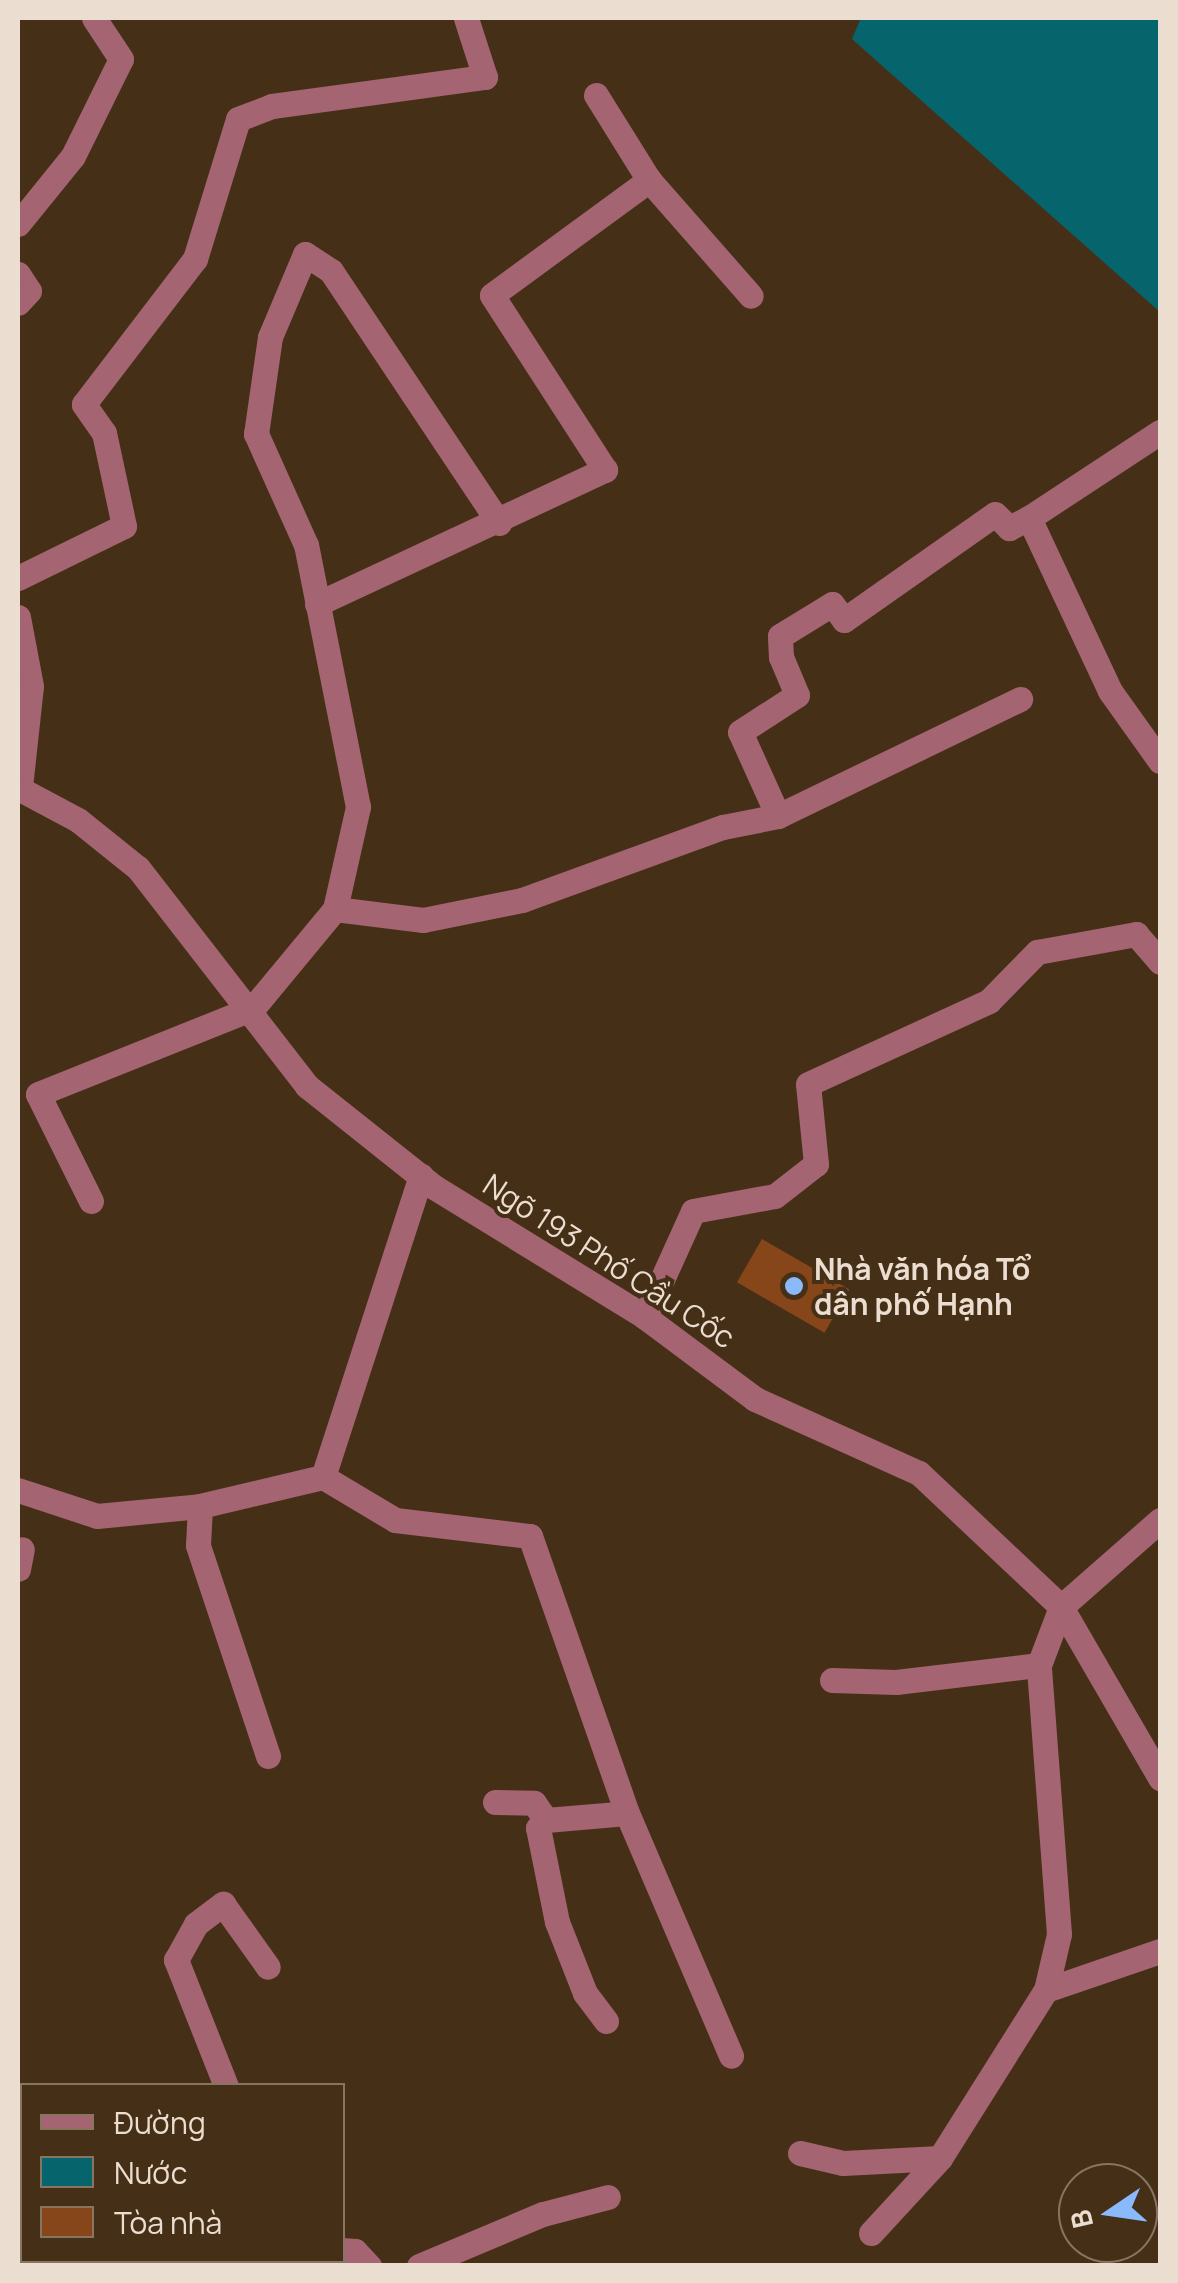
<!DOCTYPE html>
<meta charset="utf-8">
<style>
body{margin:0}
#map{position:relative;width:1178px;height:2283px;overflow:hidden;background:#453017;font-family:Manrope,sans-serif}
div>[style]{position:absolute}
.water>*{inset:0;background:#06656c}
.building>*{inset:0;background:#86461a;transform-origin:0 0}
.minor>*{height:25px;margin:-12.5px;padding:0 12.5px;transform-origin:12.5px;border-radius:12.5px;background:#a46471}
.dots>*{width:28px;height:28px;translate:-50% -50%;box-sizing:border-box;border:5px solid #453017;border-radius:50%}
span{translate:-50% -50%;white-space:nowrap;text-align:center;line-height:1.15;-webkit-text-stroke:8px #453017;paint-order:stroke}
.street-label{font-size:30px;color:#ebddcf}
.poi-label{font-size:30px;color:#ebddcf;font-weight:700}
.left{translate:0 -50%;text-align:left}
.frame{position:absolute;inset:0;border:20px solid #ebddcf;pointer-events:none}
.legend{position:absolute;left:20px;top:2083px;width:325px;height:180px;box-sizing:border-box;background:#453017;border:2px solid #877561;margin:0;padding:12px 18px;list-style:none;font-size:30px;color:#ebddcf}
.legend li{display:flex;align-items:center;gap:20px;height:50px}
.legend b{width:50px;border:2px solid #877561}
.north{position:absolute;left:1058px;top:2163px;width:100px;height:100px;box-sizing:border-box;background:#453017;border:2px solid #877561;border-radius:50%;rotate:257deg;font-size:28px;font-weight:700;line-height:40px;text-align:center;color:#ebddcf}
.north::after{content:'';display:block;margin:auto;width:35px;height:45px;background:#8abafc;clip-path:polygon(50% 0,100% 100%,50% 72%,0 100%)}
</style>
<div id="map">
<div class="water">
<div style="clip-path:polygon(861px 18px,1160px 18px,1160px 312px,852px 39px)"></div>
</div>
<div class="building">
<div style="left:762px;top:1239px;width:101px;height:50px;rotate:30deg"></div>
</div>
<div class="minor">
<div style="left:596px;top:95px;width:100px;rotate:58.1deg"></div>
<div style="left:649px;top:180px;width:154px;rotate:48.7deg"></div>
<div style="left:18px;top:224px;width:87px;rotate:-51deg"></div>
<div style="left:73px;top:156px;width:108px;rotate:-63.7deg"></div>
<div style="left:121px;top:59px;width:49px;rotate:-123.4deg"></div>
<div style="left:18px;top:274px;width:20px;rotate:57deg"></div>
<div style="left:29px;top:291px;width:16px;rotate:133deg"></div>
<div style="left:1029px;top:518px;width:191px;rotate:64.9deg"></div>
<div style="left:1110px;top:691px;width:86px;rotate:54.5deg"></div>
<div style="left:18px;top:578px;width:118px;rotate:-26.1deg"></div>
<div style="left:124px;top:526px;width:95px;rotate:-102.1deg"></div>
<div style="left:104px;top:433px;width:35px;rotate:-125deg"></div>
<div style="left:84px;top:404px;width:183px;rotate:-52.6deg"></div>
<div style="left:195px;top:259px;width:146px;rotate:-72.9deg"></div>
<div style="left:238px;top:119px;width:36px;rotate:-21deg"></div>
<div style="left:272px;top:106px;width:215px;rotate:-7.8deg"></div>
<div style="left:485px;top:77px;width:62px;rotate:-107.9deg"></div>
<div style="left:317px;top:604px;width:318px;rotate:-25deg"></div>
<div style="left:605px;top:470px;width:208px;rotate:-122.9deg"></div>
<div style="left:492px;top:295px;width:195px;rotate:-36.2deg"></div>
<div style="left:18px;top:617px;width:70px;rotate:79.3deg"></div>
<div style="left:31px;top:686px;width:103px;rotate:96.2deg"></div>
<div style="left:18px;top:788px;width:68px;rotate:28.1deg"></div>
<div style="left:78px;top:820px;width:77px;rotate:38.7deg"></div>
<div style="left:138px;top:868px;width:276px;rotate:52.2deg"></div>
<div style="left:307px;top:1086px;width:162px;rotate:38.5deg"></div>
<div style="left:434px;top:1187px;width:248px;rotate:31.6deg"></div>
<div style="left:645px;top:1317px;width:137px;rotate:36.7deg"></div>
<div style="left:755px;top:1399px;width:180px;rotate:24.3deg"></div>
<div style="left:919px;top:1473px;width:195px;rotate:43.3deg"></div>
<div style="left:1061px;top:1607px;width:198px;rotate:59.9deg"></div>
<div style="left:778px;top:816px;width:92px;rotate:-114.3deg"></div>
<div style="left:740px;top:732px;width:68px;rotate:-33deg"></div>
<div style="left:797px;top:695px;width:41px;rotate:-112.8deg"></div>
<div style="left:781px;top:657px;width:21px;rotate:-93deg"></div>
<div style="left:780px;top:636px;width:61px;rotate:-31.6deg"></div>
<div style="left:832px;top:604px;width:20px;rotate:53deg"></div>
<div style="left:844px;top:620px;width:184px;rotate:-35.1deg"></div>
<div style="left:995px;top:514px;width:20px;rotate:45deg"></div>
<div style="left:1009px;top:528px;width:22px;rotate:-27deg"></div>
<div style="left:1029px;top:518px;width:157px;rotate:-33.3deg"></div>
<div style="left:335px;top:909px;width:89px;rotate:7.1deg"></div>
<div style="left:423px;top:920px;width:101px;rotate:-11.4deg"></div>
<div style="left:522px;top:900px;width:214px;rotate:-20deg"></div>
<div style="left:723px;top:827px;width:56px;rotate:-11.3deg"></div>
<div style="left:778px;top:816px;width:269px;rotate:-25.8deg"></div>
<div style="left:91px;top:1201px;width:119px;rotate:-116.4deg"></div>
<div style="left:38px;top:1094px;width:232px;rotate:-21.8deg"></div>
<div style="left:253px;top:1008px;width:129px;rotate:-50.4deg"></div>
<div style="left:335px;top:909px;width:105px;rotate:-77.3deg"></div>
<div style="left:358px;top:807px;width:267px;rotate:-101.2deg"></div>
<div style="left:306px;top:545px;width:122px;rotate:-114.2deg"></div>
<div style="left:256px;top:434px;width:98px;rotate:-81.8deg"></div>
<div style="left:270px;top:337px;width:90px;rotate:-67.1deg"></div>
<div style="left:305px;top:254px;width:31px;rotate:33deg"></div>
<div style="left:331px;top:271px;width:303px;rotate:56.3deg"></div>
<div style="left:645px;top:1317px;width:116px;rotate:-65.6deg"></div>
<div style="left:693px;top:1211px;width:83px;rotate:-10.4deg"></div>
<div style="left:775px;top:1196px;width:52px;rotate:-38deg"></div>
<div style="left:816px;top:1164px;width:80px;rotate:-95.7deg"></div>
<div style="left:808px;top:1084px;width:199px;rotate:-24.6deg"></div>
<div style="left:989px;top:1001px;width:69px;rotate:-45.6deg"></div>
<div style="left:1037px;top:952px;width:101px;rotate:-10.3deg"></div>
<div style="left:1136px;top:934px;width:37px;rotate:49deg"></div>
<div style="left:323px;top:1477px;width:317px;rotate:-72deg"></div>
<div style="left:18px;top:1490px;width:83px;rotate:18.2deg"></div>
<div style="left:97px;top:1516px;width:103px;rotate:-5.5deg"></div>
<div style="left:18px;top:1569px;width:20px;rotate:-79deg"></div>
<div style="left:832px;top:1680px;width:64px;rotate:1.8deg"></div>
<div style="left:896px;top:1682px;width:144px;rotate:-6.8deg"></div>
<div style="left:268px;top:1756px;width:222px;rotate:-108.4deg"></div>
<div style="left:198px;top:1545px;width:39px;rotate:-87deg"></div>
<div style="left:200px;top:1506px;width:126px;rotate:-13.3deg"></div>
<div style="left:323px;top:1477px;width:84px;rotate:30.8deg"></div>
<div style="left:395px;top:1520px;width:136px;rotate:6.8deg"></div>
<div style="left:530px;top:1536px;width:293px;rotate:70.7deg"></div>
<div style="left:627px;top:1813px;width:264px;rotate:66.8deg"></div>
<div style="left:495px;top:1802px;width:39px;rotate:1deg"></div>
<div style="left:534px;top:1803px;width:21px;rotate:55deg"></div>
<div style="left:1046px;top:1990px;width:120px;rotate:-18.9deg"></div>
<div style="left:606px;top:2021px;width:35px;rotate:-127deg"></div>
<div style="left:585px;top:1993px;width:76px;rotate:-111.5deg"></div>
<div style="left:557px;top:1922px;width:96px;rotate:-101.4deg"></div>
<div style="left:538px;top:1828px;width:11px;rotate:-45deg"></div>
<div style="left:546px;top:1820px;width:81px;rotate:-4.9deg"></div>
<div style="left:226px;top:2086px;width:136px;rotate:-111.6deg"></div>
<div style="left:176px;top:1960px;width:41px;rotate:-60.9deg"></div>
<div style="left:196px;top:1924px;width:34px;rotate:-37deg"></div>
<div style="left:223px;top:1904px;width:77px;rotate:54.5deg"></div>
<div style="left:800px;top:2153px;width:44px;rotate:13.1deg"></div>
<div style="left:843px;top:2163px;width:97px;rotate:-3deg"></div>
<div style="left:18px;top:2205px;width:4px;rotate:-14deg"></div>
<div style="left:871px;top:2233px;width:102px;rotate:-47.4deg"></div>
<div style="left:940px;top:2158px;width:199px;rotate:-57.8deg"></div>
<div style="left:1046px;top:1990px;width:57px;rotate:-76.9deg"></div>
<div style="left:1059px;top:1934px;width:270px;rotate:-94.3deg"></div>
<div style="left:1039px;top:1665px;width:62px;rotate:-69.2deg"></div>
<div style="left:1061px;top:1607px;width:132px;rotate:-41.3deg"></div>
<div style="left:342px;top:2250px;width:13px;rotate:4deg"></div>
<div style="left:355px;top:2251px;width:21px;rotate:47deg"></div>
<div style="left:219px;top:2263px;width:15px;rotate:-11deg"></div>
<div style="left:419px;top:2266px;width:134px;rotate:-22.8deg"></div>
<div style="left:543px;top:2214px;width:67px;rotate:-14.7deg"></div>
</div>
<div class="dots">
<div style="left:794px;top:1286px;background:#8abafc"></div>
</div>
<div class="street-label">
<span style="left:609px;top:1261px;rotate:33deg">Ngõ 193 Phố Cầu Cốc</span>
</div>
<div class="poi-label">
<span class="left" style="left:814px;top:1286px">Nhà văn hóa Tổ<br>dân phố Hạnh</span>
</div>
<div class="frame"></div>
<ul class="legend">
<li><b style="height:12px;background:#a46471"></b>Đường</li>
<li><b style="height:28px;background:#06656c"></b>Nước</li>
<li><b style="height:28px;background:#86461a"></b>Tòa nhà</li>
</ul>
<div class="north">B</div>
</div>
